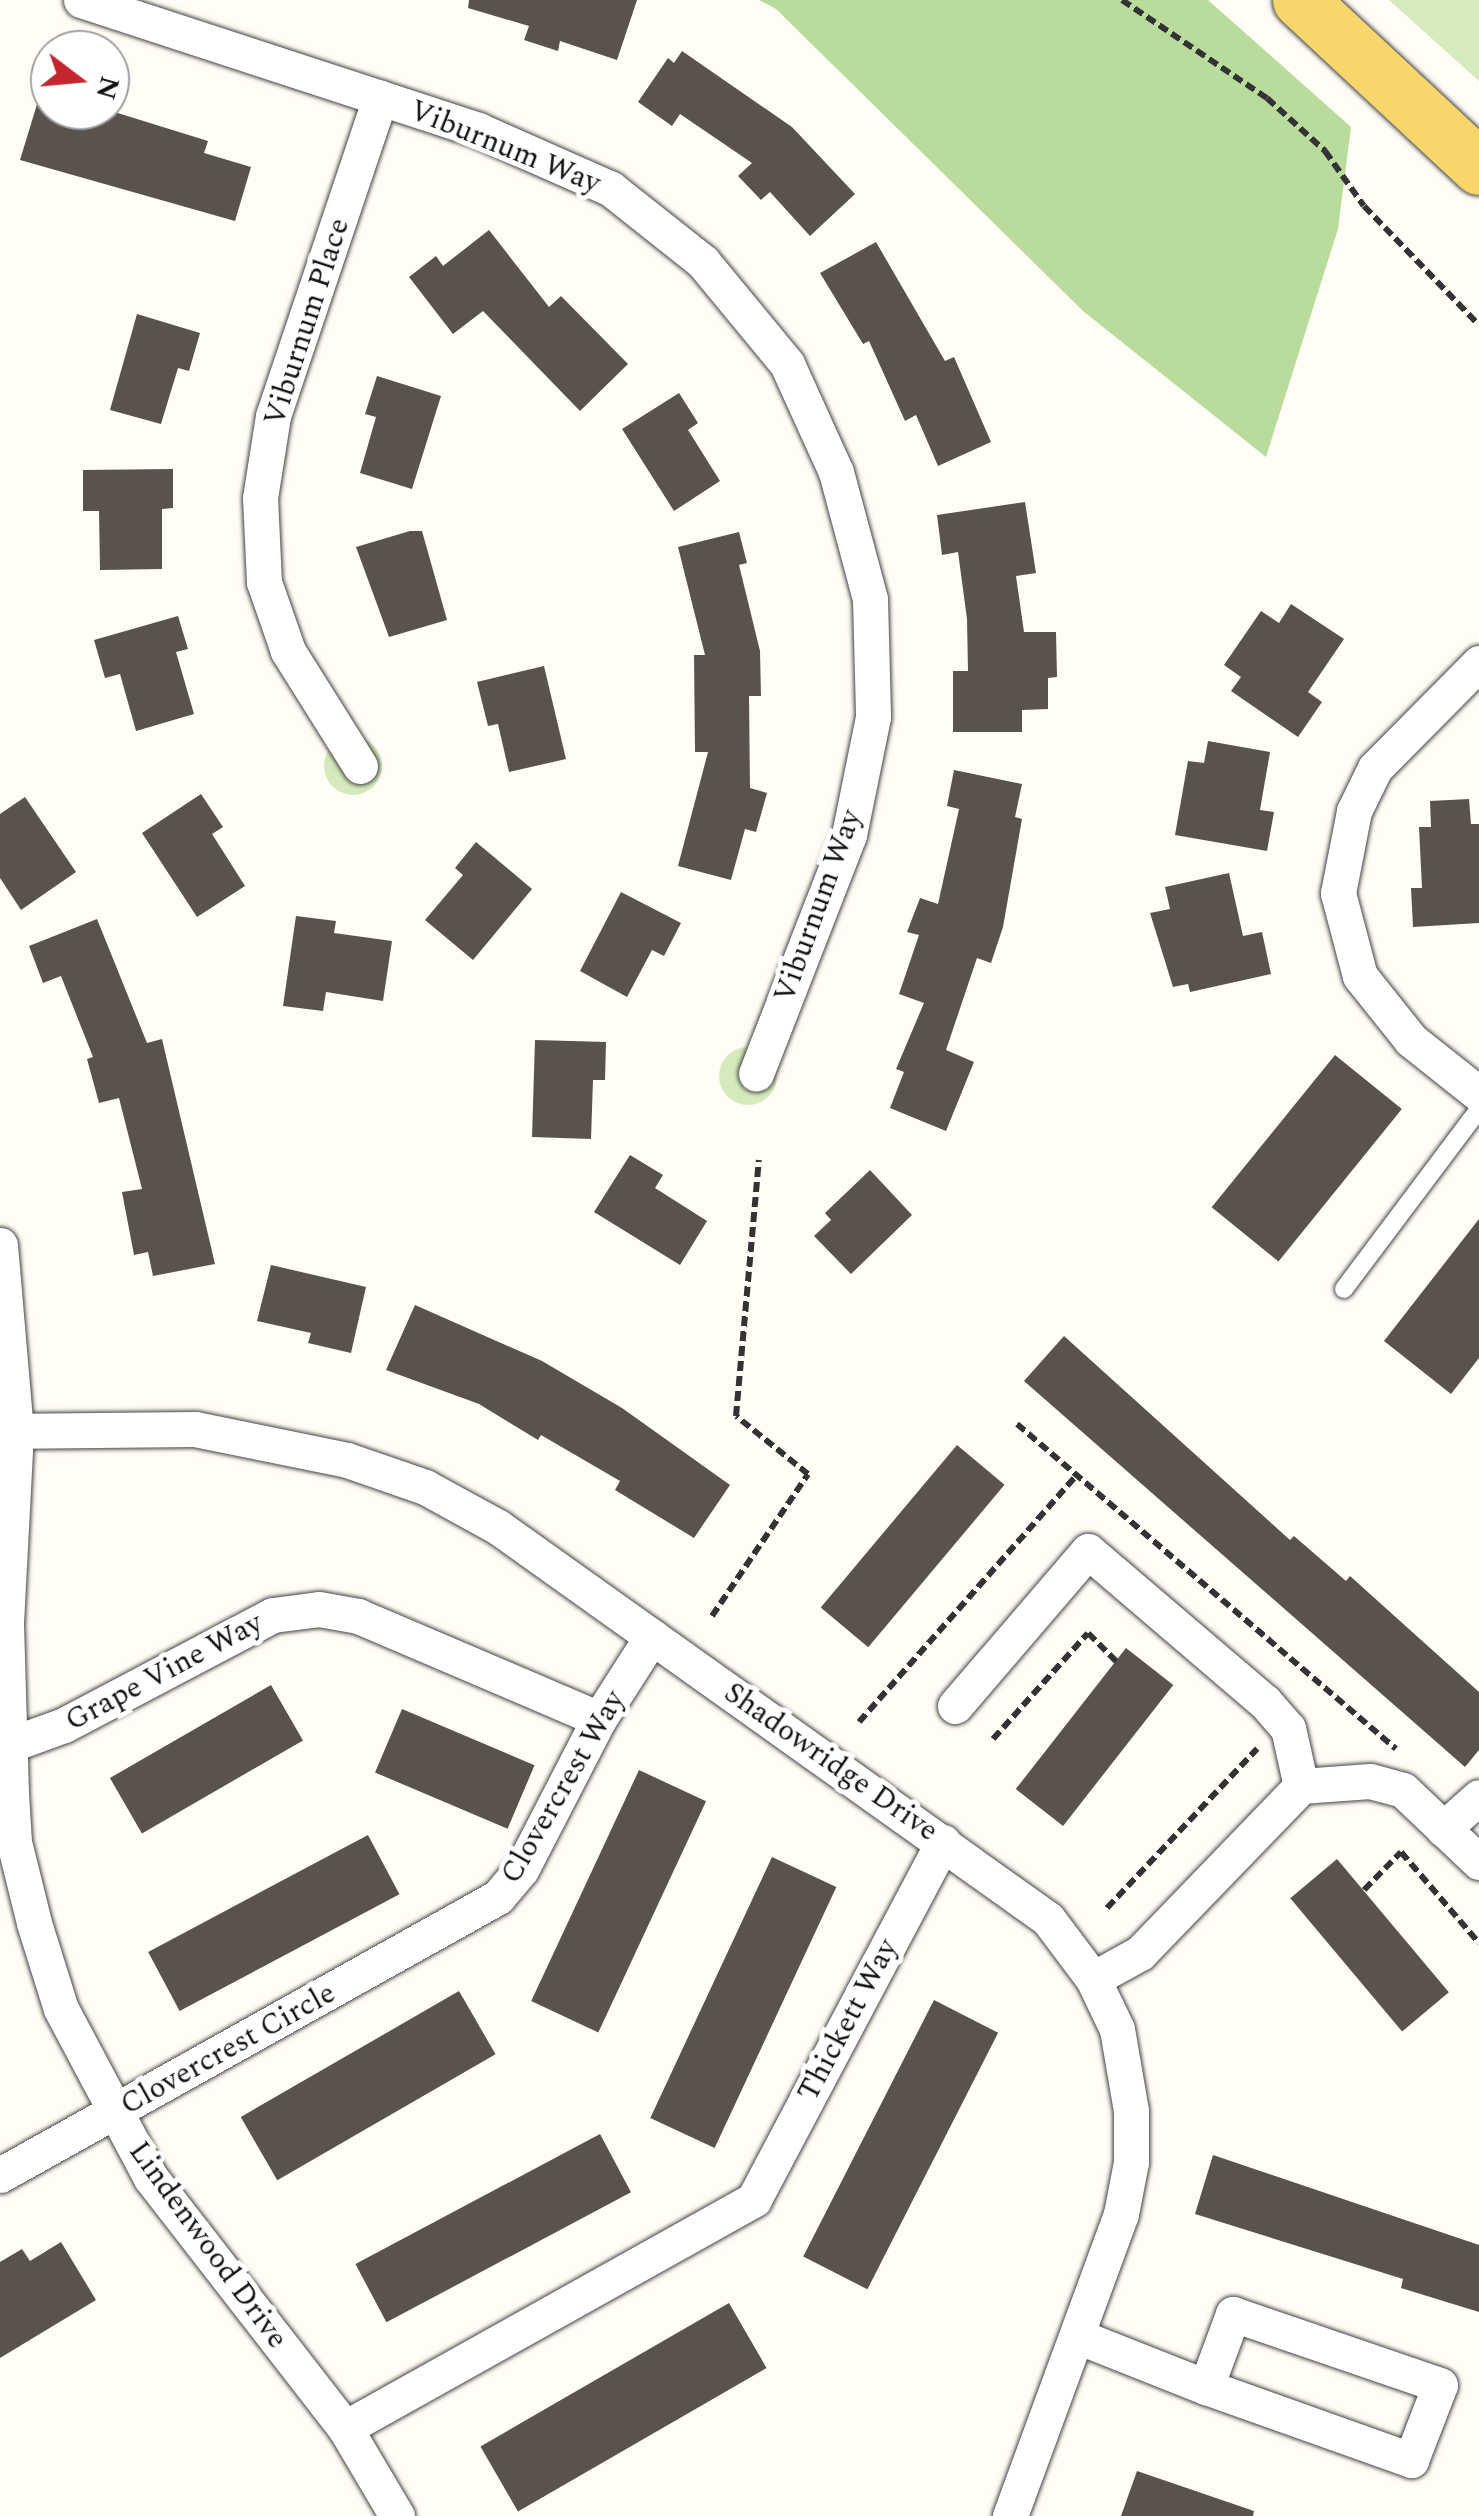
<!DOCTYPE html>
<style>
body{margin:0}
#map{position:relative;width:1479px;height:2516px;overflow:hidden;background:#fffdf5;font-family:Spectral,serif}
div>[style]{position:absolute}
.green>*{inset:0;background:#d5ebbd}
.round{border-radius:50%}
.forest>*{inset:0;background:#b9dc9c}
.building>*{inset:0;background:#5a524d;transform-origin:0 0}
.path>*{height:6px;margin-top:-3px;transform-origin:0;background:repeating-linear-gradient(90deg,#333 0 10px,transparent 0 15px)}
.roads{filter:drop-shadow(0 0 2px #444) drop-shadow(0 0 2px #444)}
.service>*{height:18px;margin:-9px;padding:0 9px;transform-origin:9px;border-radius:9px;background:#fff}
.minor>*{height:35px;margin:-17.5px;padding:0 17.5px;transform-origin:17.5px;border-radius:17.5px;background:#fff}
.primary>*{height:55px;margin:-27.5px;padding:0 27.5px;transform-origin:27.5px;border-radius:27.5px;background:#f9d66b}
span{translate:-50% -50%;white-space:nowrap;text-align:center;line-height:1.15;-webkit-text-stroke:10px #fff;paint-order:stroke}
.street-label{font-size:30px;color:#111}
.north{position:absolute;left:30px;top:30px;width:100px;height:100px;box-sizing:border-box;background:#fff;border:2px solid #a0a0a0;border-radius:50%;rotate:106deg;font-size:28px;font-weight:700;line-height:40px;text-align:center;color:#111}
.north::after{content:'';display:block;margin:auto;width:35px;height:45px;background:#c4262e;clip-path:polygon(50% 0,100% 100%,50% 72%,0 100%)}
</style>
<div id="map">
<div class="green">
<div style="clip-path:polygon(1389px 0,1479px 0,1479px 81px)"></div>
<div class="round" style="left:324px;top:737px;width:58px;height:58px"></div>
<div class="round" style="left:719px;top:1047px;width:58px;height:58px"></div>
</div>
<div class="forest">
<div style="clip-path:polygon(759px 0,1208px 0,1351px 127px,1338px 229px,1266px 457px,1083px 311px,776px 9px)"></div>
</div>
<div class="building">
<div style="clip-path:polygon(469px 0,637px 0,617px 60px,560px 41px,558px 51px,524px 40px,529px 26px,468px 8px)"></div>
<div style="clip-path:polygon(682px 51px,792px 127px,855px 194px,810px 236px,770px 192px,761px 200px,738px 176px,752px 163px,680px 114px,672px 126px,638px 102px,668px 58px,674px 63px)"></div>
<div style="clip-path:polygon(38px 101px,50px 110px,98px 119px,101px 110px,108px 110px,208px 141px,204px 153px,251px 167px,235px 221px,20px 160px)"></div>
<div style="clip-path:polygon(489px 230px,549px 307px,561px 296px,628px 364px,580px 411px,483px 311px,453px 334px,409px 277px,436px 256px,443px 266px)"></div>
<div style="clip-path:polygon(876px 242px,945px 361px,954px 357px,991px 442px,938px 466px,916px 415px,905px 421px,869px 341px,863px 344px,820px 273px)"></div>
<div style="clip-path:polygon(137px 314px,200px 333px,189px 371px,178px 368px,161px 424px,110px 410px)"></div>
<div style="clip-path:polygon(377px 376px,441px 396px,412px 489px,360px 473px,376px 417px,365px 414px)"></div>
<div style="clip-path:polygon(679px 393px,698px 423px,688px 430px,720px 481px,674px 511px,622px 429px)"></div>
<div style="clip-path:polygon(173px 469px,173px 508px,162px 509px,162px 569px,100px 570px,99px 511px,83px 511px,83px 470px)"></div>
<div style="clip-path:polygon(1025px 502px,1036px 573px,1016px 576px,1024px 632px,1056px 632px,1057px 677px,1048px 678px,1048px 709px,1022px 710px,1022px 732px,953px 732px,953px 671px,968px 671px,967px 619px,958px 552px,942px 555px,937px 515px)"></div>
<div style="clip-path:polygon(410px 531px,422px 531px,447px 620px,389px 637px,356px 547px)"></div>
<div style="clip-path:polygon(739px 532px,747px 563px,739px 565px,760px 651px,761px 696px,749px 696px,750px 788px,767px 793px,756px 832px,745px 829px,731px 880px,678px 866px,708px 752px,695px 752px,694px 655px,705px 655px,678px 547px)"></div>
<div style="clip-path:polygon(1291px 604px,1344px 639px,1308px 692px,1322px 702px,1298px 737px,1231px 691px,1241px 677px,1224px 665px,1261px 611px,1279px 623px)"></div>
<div style="clip-path:polygon(178px 616px,188px 649px,176px 652px,194px 714px,136px 731px,120px 674px,105px 678px,94px 640px)"></div>
<div style="clip-path:polygon(544px 666px,566px 759px,509px 772px,498px 724px,488px 726px,477px 682px)"></div>
<div style="clip-path:polygon(1208px 741px,1270px 752px,1260px 810px,1274px 812px,1267px 851px,1175px 835px,1188px 761px,1204px 763px)"></div>
<div style="clip-path:polygon(954px 770px,1022px 784px,1015px 817px,1022px 819px,1003px 927px,991px 963px,977px 958px,946px 1050px,974px 1062px,946px 1131px,890px 1108px,904px 1072px,896px 1069px,924px 1003px,899px 994px,919px 935px,907px 932px,920px 898px,938px 904px,959px 809px,947px 806px)"></div>
<div style="clip-path:polygon(201px 794px,223px 827px,212px 834px,245px 886px,197px 917px,142px 833px)"></div>
<div style="clip-path:polygon(25px 797px,76px 872px,21px 910px,0 878px,0 814px)"></div>
<div style="clip-path:polygon(1469px 799px,1471px 824px,1479px 824px,1479px 923px,1413px 927px,1411px 888px,1422px 888px,1419px 827px,1431px 827px,1430px 801px)"></div>
<div style="clip-path:polygon(476px 842px,532px 889px,473px 960px,425px 920px,463px 875px,455px 868px)"></div>
<div style="clip-path:polygon(1229px 873px,1243px 936px,1262px 932px,1271px 974px,1190px 992px,1188px 984px,1173px 987px,1150px 913px,1170px 909px,1165px 887px)"></div>
<div style="clip-path:polygon(621px 892px,681px 923px,664px 956px,652px 950px,627px 997px,580px 971px)"></div>
<div style="clip-path:polygon(296px 916px,336px 921px,334px 933px,392px 941px,383px 1001px,326px 992px,323px 1011px,283px 1006px)"></div>
<div style="clip-path:polygon(97px 919px,147px 1043px,162px 1039px,215px 1264px,153px 1276px,148px 1252px,134px 1255px,122px 1192px,142px 1189px,119px 1098px,99px 1103px,87px 1059px,93px 1057px,61px 976px,43px 983px,29px 946px)"></div>
<div style="clip-path:polygon(535px 1040px,606px 1042px,605px 1080px,593px 1080px,591px 1139px,532px 1137px)"></div>
<div style="left:1335px;top:1055px;width:86px;height:196px;rotate:39deg"></div>
<div style="clip-path:polygon(630px 1155px,663px 1175px,655px 1188px,707px 1221px,680px 1265px,594px 1212px)"></div>
<div style="clip-path:polygon(870px 1170px,912px 1215px,851px 1274px,814px 1236px,831px 1220px,825px 1213px)"></div>
<div style="clip-path:polygon(1479px 1219px,1479px 1358px,1451px 1394px,1384px 1341px)"></div>
<div style="clip-path:polygon(271px 1265px,366px 1287px,351px 1353px,308px 1343px,311px 1333px,257px 1321px)"></div>
<div style="clip-path:polygon(415px 1305px,542px 1361px,622px 1408px,730px 1485px,694px 1538px,615px 1490px,620px 1481px,541px 1435px,538px 1440px,479px 1404px,386px 1370px)"></div>
<div style="clip-path:polygon(1064px 1336px,1290px 1540px,1294px 1536px,1346px 1581px,1350px 1576px,1479px 1692px,1479px 1750px,1465px 1767px,1024px 1381px)"></div>
<div style="left:957px;top:1445px;width:62px;height:212px;rotate:40deg"></div>
<div style="left:1126px;top:1648px;width:60px;height:179px;rotate:38deg"></div>
<div style="left:271px;top:1685px;width:64px;height:186px;rotate:60deg"></div>
<div style="left:402px;top:1709px;width:144px;height:69px;rotate:23deg"></div>
<div style="left:639px;top:1770px;width:74px;height:255px;rotate:25deg"></div>
<div style="left:368px;top:1835px;width:67px;height:249px;rotate:62deg"></div>
<div style="left:772px;top:1857px;width:71px;height:288px;rotate:25deg"></div>
<div style="left:1337px;top:1859px;width:174px;height:61px;rotate:50deg"></div>
<div style="left:459px;top:1991px;width:73px;height:252px;rotate:60deg"></div>
<div style="left:934px;top:2000px;width:72px;height:288px;rotate:27deg"></div>
<div style="left:600px;top:2134px;width:66px;height:277px;rotate:62deg"></div>
<div style="clip-path:polygon(1213px 2155px,1479px 2245px,1479px 2312px,1401px 2288px,1403px 2279px,1195px 2214px)"></div>
<div style="clip-path:polygon(61px 2242px,96px 2300px,0 2358px,0 2262px,22px 2249px,30px 2261px)"></div>
<div style="left:729px;top:2303px;width:75px;height:287px;rotate:60deg"></div>
<div style="clip-path:polygon(1137px 2471px,1254px 2511px,1253px 2516px,1121px 2516px)"></div>
</div>
<div class="path">
<div style="left:1122px;top:0;width:175px;rotate:34.1deg"></div>
<div style="left:1267px;top:98px;width:79px;rotate:42.4deg"></div>
<div style="left:1325px;top:151px;width:67px;rotate:54.7deg"></div>
<div style="left:1364px;top:206px;width:165px;rotate:46deg"></div>
<div style="left:1017px;top:1424px;width:499px;rotate:40.6deg"></div>
<div style="left:712px;top:1616px;width:171px;rotate:-55.9deg"></div>
<div style="left:808px;top:1474px;width:92px;rotate:-141.1deg"></div>
<div style="left:736px;top:1416px;width:257px;rotate:-84.9deg"></div>
<div style="left:859px;top:1722px;width:329px;rotate:-48.6deg"></div>
<div style="left:993px;top:1739px;width:142px;rotate:-48.1deg"></div>
<div style="left:1088px;top:1633px;width:40px;rotate:45deg"></div>
<div style="left:1364px;top:1890px;width:53px;rotate:-45.8deg"></div>
<div style="left:1401px;top:1852px;width:120px;rotate:49.4deg"></div>
<div style="left:1107px;top:1908px;width:219px;rotate:-46.7deg"></div>
</div>
<div class="roads">
<div class="service">
<div style="left:1344px;top:1289px;width:225px;rotate:-53.1deg"></div>
</div>
<div class="minor">
<div style="left:81px;top:0;width:418px;rotate:18.1deg"></div>
<div style="left:478px;top:130px;width:145px;rotate:23.9deg"></div>
<div style="left:611px;top:189px;width:117px;rotate:38.4deg"></div>
<div style="left:703px;top:262px;width:132px;rotate:50.5deg"></div>
<div style="left:787px;top:364px;width:119px;rotate:65.6deg"></div>
<div style="left:836px;top:472px;width:131px;rotate:75deg"></div>
<div style="left:870px;top:599px;width:118px;rotate:88.5deg"></div>
<div style="left:873px;top:717px;width:120px;rotate:101.5deg"></div>
<div style="left:849px;top:835px;width:256px;rotate:111.3deg"></div>
<div style="left:1479px;top:663px;width:148px;rotate:134.7deg"></div>
<div style="left:1375px;top:768px;width:48px;rotate:116deg"></div>
<div style="left:1354px;top:811px;width:84px;rotate:101deg"></div>
<div style="left:1338px;top:893px;width:86px;rotate:75.2deg"></div>
<div style="left:1360px;top:976px;width:82px;rotate:51.4deg"></div>
<div style="left:1411px;top:1040px;width:87px;rotate:38.5deg"></div>
<div style="left:360px;top:766px;width:136px;rotate:-122.1deg"></div>
<div style="left:288px;top:651px;width:73px;rotate:-109.2deg"></div>
<div style="left:264px;top:582px;width:84px;rotate:-92.7deg"></div>
<div style="left:260px;top:498px;width:83px;rotate:-81deg"></div>
<div style="left:273px;top:416px;width:336px;rotate:-71.4deg"></div>
<div style="left:0;top:1245px;width:188px;rotate:85.1deg"></div>
<div style="left:16px;top:1432px;width:192px;rotate:93deg"></div>
<div style="left:6px;top:1624px;width:169px;rotate:88.3deg"></div>
<div style="left:11px;top:1793px;width:49px;rotate:86.5deg"></div>
<div style="left:14px;top:1842px;width:83px;rotate:76.1deg"></div>
<div style="left:34px;top:1923px;width:90px;rotate:72.6deg"></div>
<div style="left:61px;top:2009px;width:191px;rotate:62deg"></div>
<div style="left:151px;top:2178px;width:316px;rotate:52.2deg"></div>
<div style="left:345px;top:2428px;width:102px;rotate:59.4deg"></div>
<div style="left:0;top:1431px;width:195px;rotate:-0.6deg"></div>
<div style="left:195px;top:1429px;width:155px;rotate:11.5deg"></div>
<div style="left:347px;top:1460px;width:83px;rotate:19.1deg"></div>
<div style="left:425px;top:1487px;width:83px;rotate:28.7deg"></div>
<div style="left:498px;top:1527px;width:675px;rotate:35.48deg"></div>
<div style="left:1048px;top:1919px;width:75px;rotate:53.1deg"></div>
<div style="left:1093px;top:1979px;width:55px;rotate:64.4deg"></div>
<div style="left:1117px;top:2029px;width:83px;rotate:80.3deg"></div>
<div style="left:1131px;top:2111px;width:51px;rotate:90deg"></div>
<div style="left:1131px;top:2162px;width:53px;rotate:100.9deg"></div>
<div style="left:1121px;top:2214px;width:322px;rotate:110.2deg"></div>
<div style="left:955px;top:1706px;width:204px;rotate:-49.4deg"></div>
<div style="left:1088px;top:1551px;width:233px;rotate:40.5deg"></div>
<div style="left:1265px;top:1702px;width:35px;rotate:49deg"></div>
<div style="left:1288px;top:1728px;width:59px;rotate:77.4deg"></div>
<div style="left:1301px;top:1786px;width:69px;rotate:-4.1deg"></div>
<div style="left:1370px;top:1781px;width:34px;rotate:15deg"></div>
<div style="left:1403px;top:1790px;width:105px;rotate:43.5deg"></div>
<div style="left:9px;top:1745px;width:59px;rotate:-20deg"></div>
<div style="left:64px;top:1725px;width:236px;rotate:-27.8deg"></div>
<div style="left:273px;top:1615px;width:46px;rotate:-7.4deg"></div>
<div style="left:319px;top:1609px;width:40px;rotate:10deg"></div>
<div style="left:358px;top:1616px;width:262px;rotate:23.1deg"></div>
<div style="left:1443px;top:1829px;width:48px;rotate:-41.6deg"></div>
<div style="left:1093px;top:1979px;width:54px;rotate:-29deg"></div>
<div style="left:1140px;top:1953px;width:232px;rotate:-46deg"></div>
<div style="left:0;top:2175px;width:570px;rotate:-29.17deg"></div>
<div style="left:498px;top:1897px;width:35px;rotate:-50deg"></div>
<div style="left:521px;top:1870px;width:170px;rotate:-62.7deg"></div>
<div style="left:599px;top:1719px;width:98px;rotate:-57.4deg"></div>
<div style="left:1077px;top:2336px;width:139px;rotate:21.6deg"></div>
<div style="left:1206px;top:2387px;width:218px;rotate:19.6deg"></div>
<div style="left:1411px;top:2460px;width:80px;rotate:-68.9deg"></div>
<div style="left:1440px;top:2385px;width:219px;rotate:-161.1deg"></div>
<div style="left:1233px;top:2314px;width:78px;rotate:110.3deg"></div>
<div style="left:345px;top:2428px;width:469px;rotate:-29.2deg"></div>
<div style="left:754px;top:2199px;width:404px;rotate:-62.1deg"></div>
</div>
<div class="primary">
<div style="left:1300px;top:0;width:245px;rotate:43deg"></div>
</div>
</div>
<div class="street-label">
<span style="left:505px;top:147px;rotate:22deg">Viburnum Way</span>
<span style="left:307px;top:322px;rotate:-72deg">Viburnum Place</span>
<span style="left:818px;top:906px;rotate:-70deg">Viburnum Way</span>
<span style="left:164px;top:1672px;rotate:-28deg">Grape Vine Way</span>
<span style="left:831px;top:1762px;rotate:35deg">Shadowridge Drive</span>
<span style="left:563px;top:1787px;rotate:-60deg">Clovercrest Way</span>
<span style="left:848px;top:2020px;rotate:-62deg">Thickett Way</span>
<span style="left:228px;top:2049px;rotate:-29deg">Clovercrest Circle</span>
<span style="left:208px;top:2245px;rotate:54deg">Lindenwood Drive</span>
</div>
<div class="north">N</div>
</div>
